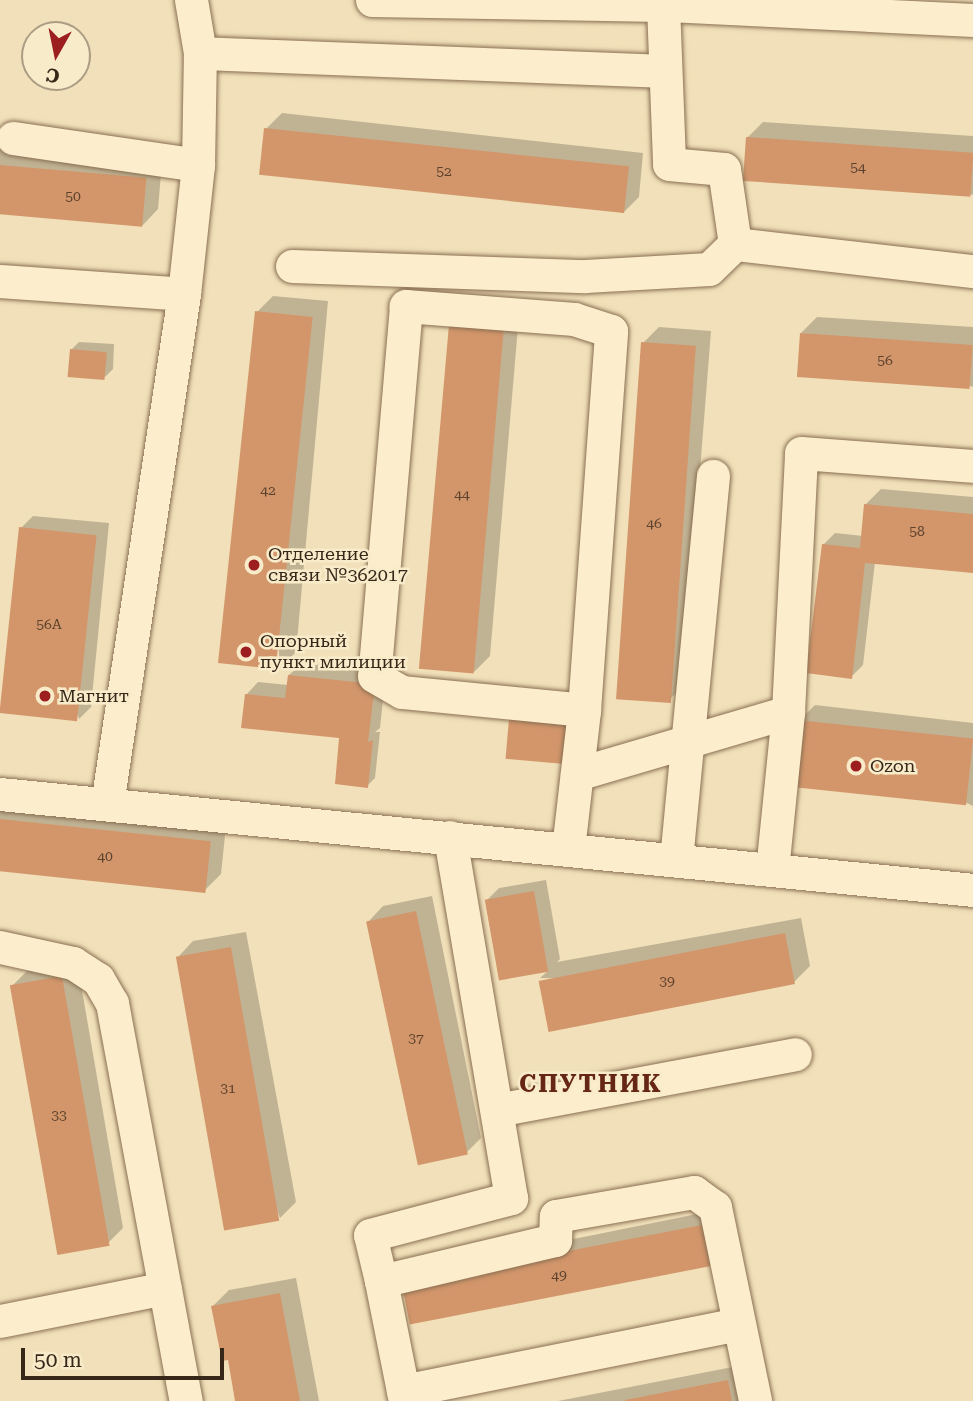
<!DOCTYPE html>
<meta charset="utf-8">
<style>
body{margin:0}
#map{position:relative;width:973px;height:1401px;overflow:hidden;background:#f1e0b9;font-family:"Roboto Serif",serif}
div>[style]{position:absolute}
.shadow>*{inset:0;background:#0003}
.building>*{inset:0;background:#d3966b;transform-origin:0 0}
.roads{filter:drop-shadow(0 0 2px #896f52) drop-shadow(0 0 2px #896f52)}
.minor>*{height:33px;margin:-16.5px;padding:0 16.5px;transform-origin:16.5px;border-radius:16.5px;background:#fceecc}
.dots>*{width:19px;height:19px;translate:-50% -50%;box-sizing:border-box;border:4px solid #f8ebc9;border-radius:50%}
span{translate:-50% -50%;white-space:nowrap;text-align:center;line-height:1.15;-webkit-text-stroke:5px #f8ebc9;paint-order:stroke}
.number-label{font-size:14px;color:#5d432e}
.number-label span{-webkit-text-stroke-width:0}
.poi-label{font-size:18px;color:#362719}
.left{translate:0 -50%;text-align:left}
.district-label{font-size:24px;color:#662615;font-weight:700;letter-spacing:2px}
.north{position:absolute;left:21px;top:21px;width:70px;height:70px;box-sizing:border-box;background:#f8ebc9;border:2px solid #aa9d83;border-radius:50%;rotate:189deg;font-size:19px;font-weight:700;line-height:28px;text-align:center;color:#362719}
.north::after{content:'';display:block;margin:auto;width:24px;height:32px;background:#9c1e1e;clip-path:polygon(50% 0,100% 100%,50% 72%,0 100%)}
.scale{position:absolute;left:21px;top:1348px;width:203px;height:32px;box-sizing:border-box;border:4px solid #362719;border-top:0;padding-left:9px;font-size:21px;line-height:24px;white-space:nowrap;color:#362719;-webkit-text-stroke:5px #f8ebc9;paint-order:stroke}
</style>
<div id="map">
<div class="shadow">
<div style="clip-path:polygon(282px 113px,643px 153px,639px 197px,623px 213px,266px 129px)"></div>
<div style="clip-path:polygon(763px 122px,973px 136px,973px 195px,747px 138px)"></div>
<div style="clip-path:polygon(0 148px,162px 162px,158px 209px,143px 225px,0 213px)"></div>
<div style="clip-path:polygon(273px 296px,328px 301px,296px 652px,280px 668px,257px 312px)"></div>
<div style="clip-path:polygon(520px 303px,490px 656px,474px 672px,452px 314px)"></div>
<div style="clip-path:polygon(817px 317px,973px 327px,973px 387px,801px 333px)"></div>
<div style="clip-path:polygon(659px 327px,711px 331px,683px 686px,667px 702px,643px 343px)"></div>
<div style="clip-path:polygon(79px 342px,114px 344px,113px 369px,105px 377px,71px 350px)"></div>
<div style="clip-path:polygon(881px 489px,973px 497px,973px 571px,875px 562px,863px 665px,851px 677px,823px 545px,835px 533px,863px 536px,865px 505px)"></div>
<div style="clip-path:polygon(33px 516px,109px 523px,91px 707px,79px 719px,21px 528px)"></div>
<div style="clip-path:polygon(302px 663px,386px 672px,380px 728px,375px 732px,380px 732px,375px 778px,367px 786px,341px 737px,246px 695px,258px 682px,288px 685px,289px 675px)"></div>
<div style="clip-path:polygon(815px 705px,973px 723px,973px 806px,799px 721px)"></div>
<div style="clip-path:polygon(0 803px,226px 826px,221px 874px,205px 890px,0 869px)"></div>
<div style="clip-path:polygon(546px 880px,560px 959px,557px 962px,801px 918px,810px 966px,794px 982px,540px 978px,548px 971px,487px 900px,499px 888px)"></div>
<div style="clip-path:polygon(432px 896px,481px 1138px,465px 1154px,368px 922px,383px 906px)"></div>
<div style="clip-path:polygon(246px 932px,296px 1202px,280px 1218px,178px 957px,193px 941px)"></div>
<div style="clip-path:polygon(77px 961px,123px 1228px,107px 1244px,12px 986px,28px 970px)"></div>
<div style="clip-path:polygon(722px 1209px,730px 1247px,420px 1270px)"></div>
<div style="clip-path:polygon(296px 1278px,319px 1401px,237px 1401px,229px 1358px,213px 1306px,229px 1290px)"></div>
<div style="clip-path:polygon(743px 1365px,750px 1401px,558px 1401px)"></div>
</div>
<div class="building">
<div style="left:264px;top:128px;width:367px;height:47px;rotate:6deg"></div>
<div style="left:746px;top:137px;width:228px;height:44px;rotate:4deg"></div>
<div style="left:0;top:165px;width:147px;height:49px;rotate:5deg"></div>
<div style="left:255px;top:311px;width:58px;height:354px;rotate:6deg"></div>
<div style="left:450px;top:313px;width:55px;height:357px;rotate:5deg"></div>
<div style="left:800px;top:333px;width:173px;height:44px;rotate:4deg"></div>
<div style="left:641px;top:342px;width:55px;height:358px;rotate:4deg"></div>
<div style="left:70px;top:349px;width:37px;height:28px;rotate:5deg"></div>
<div style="clip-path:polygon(864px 504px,973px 514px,973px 573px,865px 563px,852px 679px,806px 673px,822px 544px,860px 548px)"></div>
<div style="left:19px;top:527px;width:78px;height:187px;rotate:6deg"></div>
<div style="clip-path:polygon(288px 675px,375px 684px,368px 742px,373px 740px,368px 788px,335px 784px,339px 738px,241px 728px,245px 694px,285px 698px)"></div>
<div style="left:509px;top:719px;width:60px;height:40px;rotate:5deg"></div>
<div style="left:797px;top:720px;width:177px;height:67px;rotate:6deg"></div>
<div style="left:0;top:819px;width:212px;height:52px;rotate:6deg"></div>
<div style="left:534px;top:891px;width:82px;height:50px;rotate:80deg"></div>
<div style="left:416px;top:911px;width:249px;height:51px;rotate:78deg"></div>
<div style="left:785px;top:933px;width:52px;height:251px;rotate:79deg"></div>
<div style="left:231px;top:947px;width:278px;height:56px;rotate:80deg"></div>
<div style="left:62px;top:976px;width:274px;height:53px;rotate:80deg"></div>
<div style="left:707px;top:1224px;width:42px;height:311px;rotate:79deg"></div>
<div style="clip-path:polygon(280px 1293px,300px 1401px,235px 1401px,228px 1360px,222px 1361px,211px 1306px)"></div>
<div style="clip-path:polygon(728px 1380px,732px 1401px,625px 1401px,625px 1400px)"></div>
</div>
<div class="roads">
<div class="minor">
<div style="left:372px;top:0;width:291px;rotate:1deg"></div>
<div style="left:973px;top:20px;width:310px;rotate:-177.2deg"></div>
<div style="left:663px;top:5px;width:159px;rotate:87.8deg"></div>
<div style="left:669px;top:164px;width:55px;rotate:5.2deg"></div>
<div style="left:724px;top:169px;width:76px;rotate:81.7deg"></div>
<div style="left:735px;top:244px;width:240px;rotate:6.5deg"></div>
<div style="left:200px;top:53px;width:463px;rotate:2.2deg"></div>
<div style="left:13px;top:138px;width:187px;rotate:8.3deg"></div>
<div style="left:292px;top:266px;width:293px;rotate:2deg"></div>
<div style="left:585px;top:276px;width:124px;rotate:-3.2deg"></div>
<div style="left:709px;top:269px;width:36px;rotate:-44deg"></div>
<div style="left:0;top:281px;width:184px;rotate:4deg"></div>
<div style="left:577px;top:774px;width:220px;rotate:-16.4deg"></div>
<div style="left:0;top:794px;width:978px;rotate:5.63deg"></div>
<div style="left:107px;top:804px;width:516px;rotate:-81.41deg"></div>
<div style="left:184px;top:294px;width:130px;rotate:-83.8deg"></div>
<div style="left:198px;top:165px;width:112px;rotate:-89deg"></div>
<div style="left:200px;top:53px;width:54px;rotate:-99.6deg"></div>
<div style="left:568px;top:849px;width:140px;rotate:-83.4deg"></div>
<div style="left:584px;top:710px;width:380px;rotate:-85.9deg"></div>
<div style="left:611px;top:331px;width:39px;rotate:-162deg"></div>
<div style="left:574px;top:319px;width:169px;rotate:-175.6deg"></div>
<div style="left:406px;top:306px;width:371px;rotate:94.9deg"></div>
<div style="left:374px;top:676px;width:32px;rotate:30deg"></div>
<div style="left:402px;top:692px;width:183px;rotate:5.6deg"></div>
<div style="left:676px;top:860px;width:386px;rotate:-84.5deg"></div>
<div style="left:772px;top:870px;width:159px;rotate:-84.2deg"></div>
<div style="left:788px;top:712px;width:259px;rotate:-87.1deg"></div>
<div style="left:801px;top:453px;width:172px;rotate:4.3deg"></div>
<div style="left:0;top:947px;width:75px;rotate:12.4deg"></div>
<div style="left:73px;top:963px;width:30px;rotate:33deg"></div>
<div style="left:98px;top:979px;width:28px;rotate:60deg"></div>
<div style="left:112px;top:1003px;width:405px;rotate:79.5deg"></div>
<div style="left:497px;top:1110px;width:303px;rotate:-10.6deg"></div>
<div style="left:381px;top:1281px;width:47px;rotate:-103.4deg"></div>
<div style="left:370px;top:1235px;width:146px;rotate:-14.7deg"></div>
<div style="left:511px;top:1198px;width:366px;rotate:-99.6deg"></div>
<div style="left:0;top:1321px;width:168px;rotate:-11.3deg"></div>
<div style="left:403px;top:1391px;width:342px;rotate:-11.3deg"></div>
<div style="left:405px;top:1401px;width:122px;rotate:-101.3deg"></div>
<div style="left:381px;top:1281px;width:179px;rotate:-13.3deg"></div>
<div style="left:555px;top:1240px;width:24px;rotate:-88deg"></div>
<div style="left:556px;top:1216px;width:140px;rotate:-9.9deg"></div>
<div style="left:694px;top:1192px;width:26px;rotate:36deg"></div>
<div style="left:715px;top:1207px;width:198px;rotate:78.3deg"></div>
</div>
</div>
<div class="dots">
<div style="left:254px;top:565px;background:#9c1e1e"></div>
<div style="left:246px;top:652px;background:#9c1e1e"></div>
<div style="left:45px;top:696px;background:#9c1e1e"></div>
<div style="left:856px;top:766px;background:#9c1e1e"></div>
</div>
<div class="number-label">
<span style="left:858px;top:167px">54</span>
<span style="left:444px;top:171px">52</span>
<span style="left:73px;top:196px">50</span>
<span style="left:885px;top:360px">56</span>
<span style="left:268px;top:490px">42</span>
<span style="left:462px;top:494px">44</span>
<span style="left:654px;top:523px">46</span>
<span style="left:917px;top:531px">58</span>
<span style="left:49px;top:624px">56А</span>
<span style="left:105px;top:856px">40</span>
<span style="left:667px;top:981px">39</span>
<span style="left:416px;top:1038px">37</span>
<span style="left:228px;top:1088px">31</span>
<span style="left:59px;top:1115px">33</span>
<span style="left:559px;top:1275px">49</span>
</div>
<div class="poi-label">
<span class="left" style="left:268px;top:565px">Отделение<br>связи №362017</span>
<span class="left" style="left:260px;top:652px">Опорный<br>пункт милиции</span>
<span class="left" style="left:59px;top:696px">Магнит</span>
<span class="left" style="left:870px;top:766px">Ozon</span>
</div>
<div class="district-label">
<span style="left:591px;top:1085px">СПУТНИК</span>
</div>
<div class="north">С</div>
<div class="scale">50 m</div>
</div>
